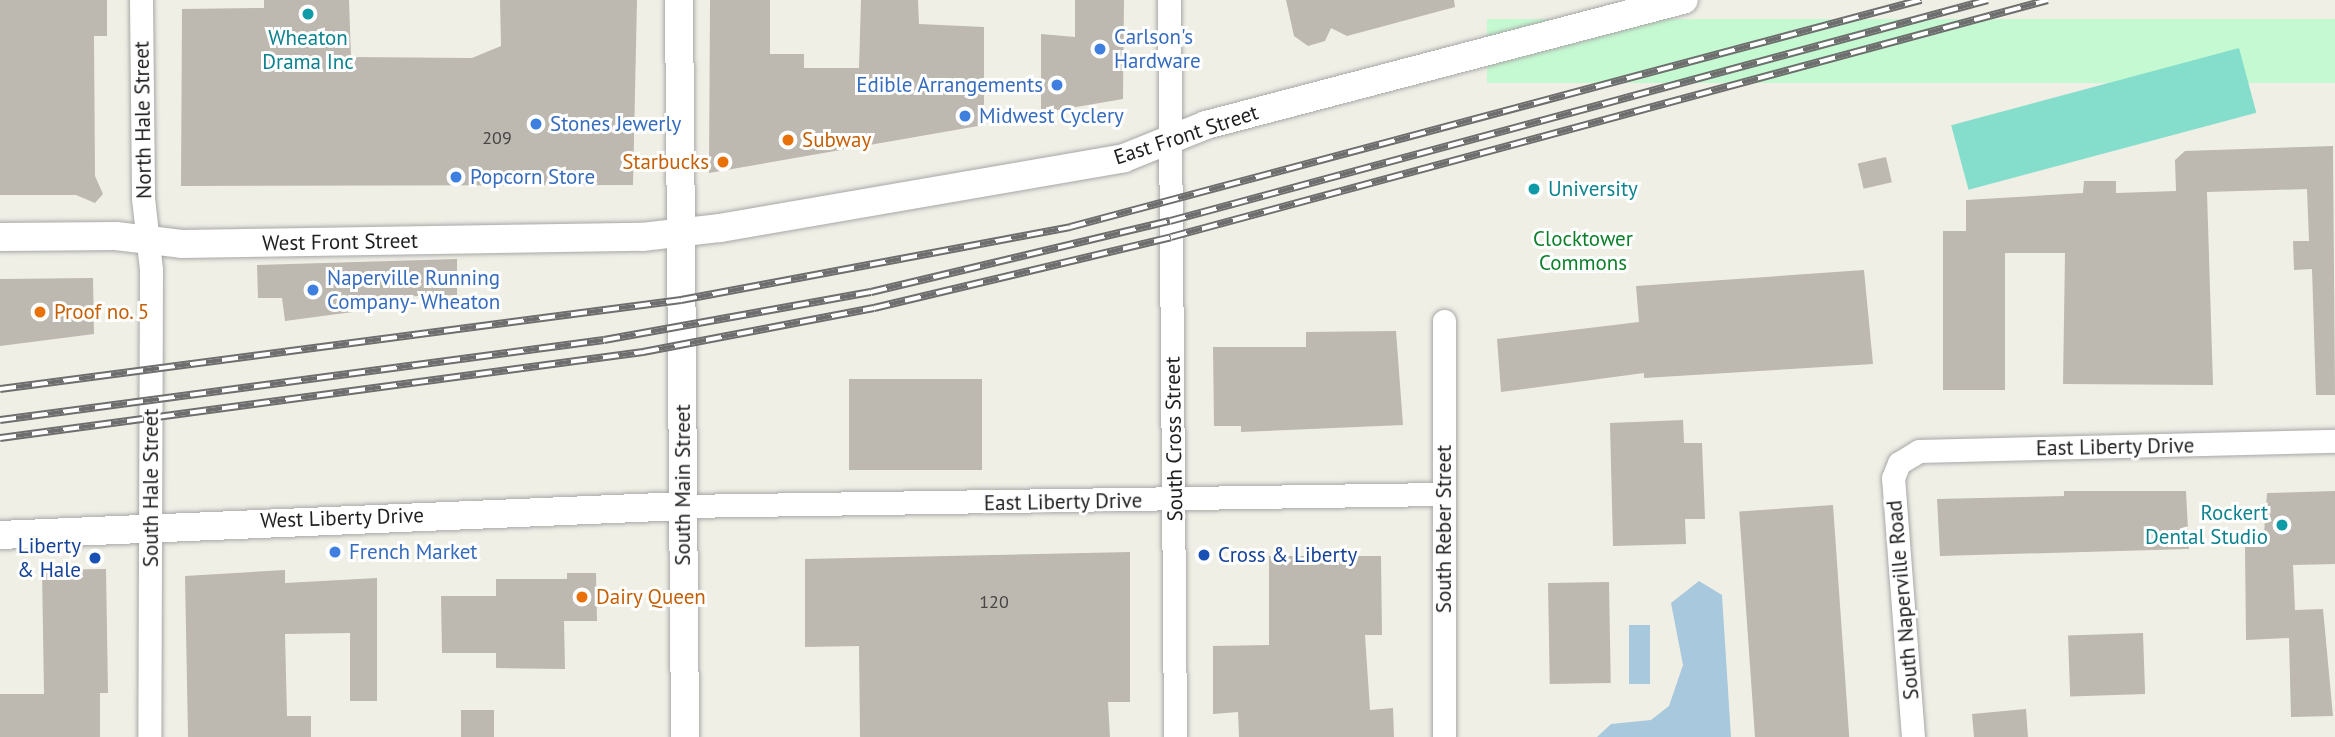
<!DOCTYPE html>
<style>
body{margin:0}
#map{position:relative;width:2335px;height:737px;overflow:hidden;background:#f0efe6;font-family:"PT Sans",sans-serif}
div>[style]{position:absolute}
.park>*{inset:0;background:#c5f9d2;transform-origin:0 0}
.pitch>*{inset:0;background:#85decc;transform-origin:0 0}
.water>*{inset:0;background:#a7c8dd;transform-origin:0 0}
.building>*{inset:0;background:#bdb8b0;transform-origin:0 0}
.roads{filter:drop-shadow(0 0 2px #a7a7a7) drop-shadow(0 0 2px #a7a7a7)}
.minor>*{height:23px;margin:-11.5px;padding:0 11.5px;transform-origin:11.5px;border-radius:11.5px;background:#fff}
.tertiary>*{height:28px;margin:-14px;padding:0 14px;transform-origin:14px;border-radius:14px;background:#fff}
.rail>*{height:8px;margin-top:-4px;transform-origin:0;background:repeating-linear-gradient(90deg,#fff 0 16px,#6e6e6e 0 32px);box-sizing:border-box;border-block:2px solid #6e6e6e}
.dots>*{width:19px;height:19px;translate:-50% -50%;box-sizing:border-box;border:4px solid #fff;border-radius:50%}
span{translate:-50% -50%;white-space:nowrap;text-align:center;line-height:1.15;-webkit-text-stroke:6px #fff;paint-order:stroke}
.number-label{font-size:18px;color:#474644}
.number-label span{-webkit-text-stroke-width:0}
.shop-label{font-size:21px;color:#366cbe}
.left{translate:0 -50%;text-align:left}
.right{translate:-100% -50%;text-align:right}
.culture-label{font-size:21px;color:#0d838f}
.street-label{font-size:21px;color:#202020}
.food-label{font-size:21px;color:#c56008}
.park-label{font-size:21px;color:#0d7f2a}
.transit-label{font-size:21px;color:#164399}
</style>
<div id="map">
<div class="park">
<div style="left:2335px;top:19px;width:64px;height:848px;rotate:90deg"></div>
</div>
<div class="pitch">
<div style="left:2239px;top:48px;width:67px;height:298px;rotate:75deg"></div>
</div>
<div class="water">
<div style="clip-path:polygon(1699px 581px,1722px 595px,1731px 737px,1597px 737px,1611px 724px,1651px 720px,1669px 706px,1683px 665px,1671px 603px)"></div>
<div style="left:1629px;top:625px;width:21px;height:59px"></div>
</div>
<div class="building">
<div style="clip-path:polygon(0 0,107px 0,107px 36px,94px 36px,95px 176px,103px 194px,95px 203px,76px 195px,0 195px)"></div>
<div style="clip-path:polygon(264px 0,349px 0,351px 57px,472px 58px,501px 46px,500px 0,637px 0,633px 185px,181px 186px,182px 9px,264px 8px)"></div>
<div style="clip-path:polygon(710px 0,770px 0,770px 54px,804px 54px,804px 68px,859px 68px,861px 0,918px 0,919px 24px,984px 27px,984px 125px,709px 173px)"></div>
<div style="clip-path:polygon(1075px 0,1124px 0,1123px 99px,1041px 113px,1041px 34px,1075px 37px)"></div>
<div style="clip-path:polygon(1286px 0,1454px 0,1455px 7px,1347px 36px,1331px 28px,1325px 41px,1308px 46px,1294px 36px)"></div>
<div style="clip-path:polygon(2333px 146px,2335px 395px,2316px 395px,2312px 269px,2294px 270px,2293px 241px,2309px 241px,2307px 189px,2207px 192px,2213px 385px,2063px 384px,2065px 253px,2005px 253px,2005px 390px,1943px 390px,1943px 231px,1966px 231px,1966px 200px,2083px 193px,2084px 181px,2116px 181px,2116px 193px,2176px 191px,2175px 160px,2185px 151px)"></div>
<div style="left:1886px;top:157px;width:26px;height:29px;rotate:77deg"></div>
<div style="clip-path:polygon(457px 259px,457px 295px,382px 297px,383px 308px,285px 321px,282px 298px,258px 298px,257px 265px)"></div>
<div style="clip-path:polygon(1864px 270px,1873px 364px,1644px 378px,1644px 373px,1501px 392px,1497px 339px,1639px 322px,1636px 286px)"></div>
<div style="clip-path:polygon(93px 278px,94px 334px,0 346px,0 279px)"></div>
<div style="clip-path:polygon(1396px 331px,1403px 425px,1241px 432px,1241px 426px,1214px 426px,1213px 347px,1306px 347px,1306px 332px)"></div>
<div style="left:849px;top:379px;width:133px;height:91px"></div>
<div style="clip-path:polygon(1683px 420px,1684px 443px,1702px 443px,1705px 519px,1685px 519px,1686px 544px,1613px 546px,1610px 423px)"></div>
<div style="clip-path:polygon(2064px 491px,2186px 491px,2189px 549px,1940px 556px,1937px 499px,2064px 496px)"></div>
<div style="clip-path:polygon(2335px 491px,2335px 564px,2293px 565px,2295px 610px,2323px 609px,2333px 716px,2291px 717px,2289px 638px,2246px 640px,2245px 547px,2263px 547px,2267px 493px)"></div>
<div style="left:1833px;top:505px;width:233px;height:94px;rotate:86deg"></div>
<div style="clip-path:polygon(1130px 552px,1130px 702px,1108px 702px,1110px 737px,860px 737px,859px 646px,805px 647px,805px 559px)"></div>
<div style="clip-path:polygon(1269px 556px,1381px 556px,1382px 635px,1365px 635px,1370px 710px,1393px 708px,1394px 737px,1239px 737px,1238px 712px,1213px 714px,1213px 646px,1269px 645px)"></div>
<div style="clip-path:polygon(106px 569px,108px 693px,100px 693px,100px 737px,0 737px,0 694px,44px 694px,42px 570px)"></div>
<div style="clip-path:polygon(285px 570px,285px 583px,377px 578px,377px 701px,350px 701px,350px 633px,285px 634px,287px 716px,311px 716px,311px 737px,188px 737px,185px 576px)"></div>
<div style="clip-path:polygon(567px 573px,596px 573px,597px 621px,564px 621px,565px 669px,496px 668px,496px 653px,442px 653px,441px 596px,496px 596px,496px 579px,567px 579px)"></div>
<div style="left:1609px;top:582px;width:101px;height:61px;rotate:89deg"></div>
<div style="left:2143px;top:633px;width:61px;height:75px;rotate:88deg"></div>
<div style="clip-path:polygon(2026px 709px,2028px 737px,1974px 737px,1972px 714px)"></div>
<div style="left:461px;top:710px;width:33px;height:27px"></div>
</div>
<div class="roads">
<div class="minor">
<div style="left:141px;top:0;width:198px;rotate:89.4deg"></div>
<div style="left:143px;top:198px;width:71px;rotate:83.6deg"></div>
<div style="left:151px;top:269px;width:468px;rotate:90.2deg"></div>
<div style="left:1169px;top:0;width:737px;rotate:89.53deg"></div>
<div style="left:1444px;top:321px;width:416px;rotate:90deg"></div>
<div style="left:684px;top:506px;width:759px;rotate:-0.91deg"></div>
<div style="left:1913px;top:737px;width:260px;rotate:-94.4deg"></div>
<div style="left:1893px;top:478px;width:16px;rotate:-68deg"></div>
<div style="left:1899px;top:463px;width:23px;rotate:-31deg"></div>
<div style="left:1919px;top:451px;width:416px;rotate:-1.4deg"></div>
</div>
<div class="tertiary">
<div style="left:679px;top:0;width:737px;rotate:89.53deg"></div>
<div style="left:0;top:237px;width:116px;rotate:-0.5deg"></div>
<div style="left:116px;top:236px;width:66px;rotate:6.9deg"></div>
<div style="left:182px;top:244px;width:460px;rotate:-0.9deg"></div>
<div style="left:642px;top:237px;width:79px;rotate:-6.6deg"></div>
<div style="left:720px;top:228px;width:410px;rotate:-9.8deg"></div>
<div style="left:1124px;top:158px;width:88px;rotate:-21.9deg"></div>
<div style="left:1206px;top:125px;width:494px;rotate:-14.7deg"></div>
<div style="left:0;top:535px;width:685px;rotate:-2.43deg"></div>
</div>
</div>
<div class="rail">
<div style="left:0;top:389px;width:687px;rotate:-7.45deg"></div>
<div style="left:681px;top:300px;width:396px;rotate:-10.6deg"></div>
<div style="left:1070px;top:227px;width:881px;rotate:-14.94deg"></div>
<div style="left:0;top:420px;width:609px;rotate:-7.54deg"></div>
<div style="left:604px;top:340px;width:271px;rotate:-10.2deg"></div>
<div style="left:871px;top:292px;width:307px;rotate:-13.4deg"></div>
<div style="left:1170px;top:221px;width:847px;rotate:-15.12deg"></div>
<div style="left:0;top:438px;width:649px;rotate:-7.62deg"></div>
<div style="left:643px;top:352px;width:235px;rotate:-10.8deg"></div>
<div style="left:874px;top:308px;width:305px;rotate:-13.4deg"></div>
<div style="left:1171px;top:237px;width:908px;rotate:-15.12deg"></div>
</div>
<div class="dots">
<div style="left:308px;top:14px;background:#0f9aa8"></div>
<div style="left:1100px;top:49px;background:#3f7fe0"></div>
<div style="left:1057px;top:85px;background:#3f7fe0"></div>
<div style="left:965px;top:116px;background:#3f7fe0"></div>
<div style="left:536px;top:124px;background:#3f7fe0"></div>
<div style="left:788px;top:140px;background:#e8710a"></div>
<div style="left:723px;top:162px;background:#e8710a"></div>
<div style="left:456px;top:177px;background:#3f7fe0"></div>
<div style="left:1534px;top:189px;background:#0f9aa8"></div>
<div style="left:313px;top:290px;background:#3f7fe0"></div>
<div style="left:40px;top:312px;background:#e8710a"></div>
<div style="left:2282px;top:525px;background:#0f9aa8"></div>
<div style="left:335px;top:552px;background:#3f7fe0"></div>
<div style="left:1204px;top:555px;background:#1a4fb4"></div>
<div style="left:95px;top:558px;background:#1a4fb4"></div>
<div style="left:582px;top:597px;background:#e8710a"></div>
</div>
<div class="number-label">
<span style="left:497px;top:138px">209</span>
<span style="left:994px;top:602px">120</span>
</div>
<div class="shop-label">
<span class="left" style="left:1114px;top:49px">Carlson's<br>Hardware</span>
<span class="right" style="left:1043px;top:85px">Edible Arrangements</span>
<span class="left" style="left:979px;top:116px">Midwest Cyclery</span>
<span class="left" style="left:550px;top:124px">Stones Jewerly</span>
<span class="left" style="left:470px;top:177px">Popcorn Store</span>
<span class="left" style="left:327px;top:290px">Naperville Running<br>Company- Wheaton</span>
<span class="left" style="left:349px;top:552px">French Market</span>
</div>
<div class="culture-label">
<span style="left:308px;top:50px">Wheaton<br>Drama Inc</span>
<span class="left" style="left:1548px;top:189px">University</span>
<span class="right" style="left:2268px;top:525px">Rockert<br>Dental Studio</span>
</div>
<div class="street-label">
<span style="left:143px;top:120px;rotate:-91deg">North Hale Street</span>
<span style="left:1186px;top:135px;rotate:-18deg">East Front Street</span>
<span style="left:340px;top:242px;rotate:-1deg">West Front Street</span>
<span style="left:1174px;top:439px;rotate:-91deg">South Cross Street</span>
<span style="left:2115px;top:447px;rotate:-1deg">East Liberty Drive</span>
<span style="left:683px;top:485px;rotate:-90deg">South Main Street</span>
<span style="left:151px;top:488px;rotate:-90deg">South Hale Street</span>
<span style="left:1063px;top:502px;rotate:-1deg">East Liberty Drive</span>
<span style="left:342px;top:518px;rotate:-2deg">West Liberty Drive</span>
<span style="left:1444px;top:529px;rotate:-90deg">South Reber Street</span>
<span style="left:1903px;top:600px;rotate:-95deg">South Naperville Road</span>
</div>
<div class="food-label">
<span class="left" style="left:802px;top:140px">Subway</span>
<span class="right" style="left:709px;top:162px">Starbucks</span>
<span class="left" style="left:54px;top:312px">Proof no. 5</span>
<span class="left" style="left:596px;top:597px">Dairy Queen</span>
</div>
<div class="park-label">
<span style="left:1583px;top:251px">Clocktower<br>Commons</span>
</div>
<div class="transit-label">
<span class="right" style="left:81px;top:558px">Liberty<br>&amp; Hale</span>
<span class="left" style="left:1218px;top:555px">Cross &amp; Liberty</span>
</div>
</div>
